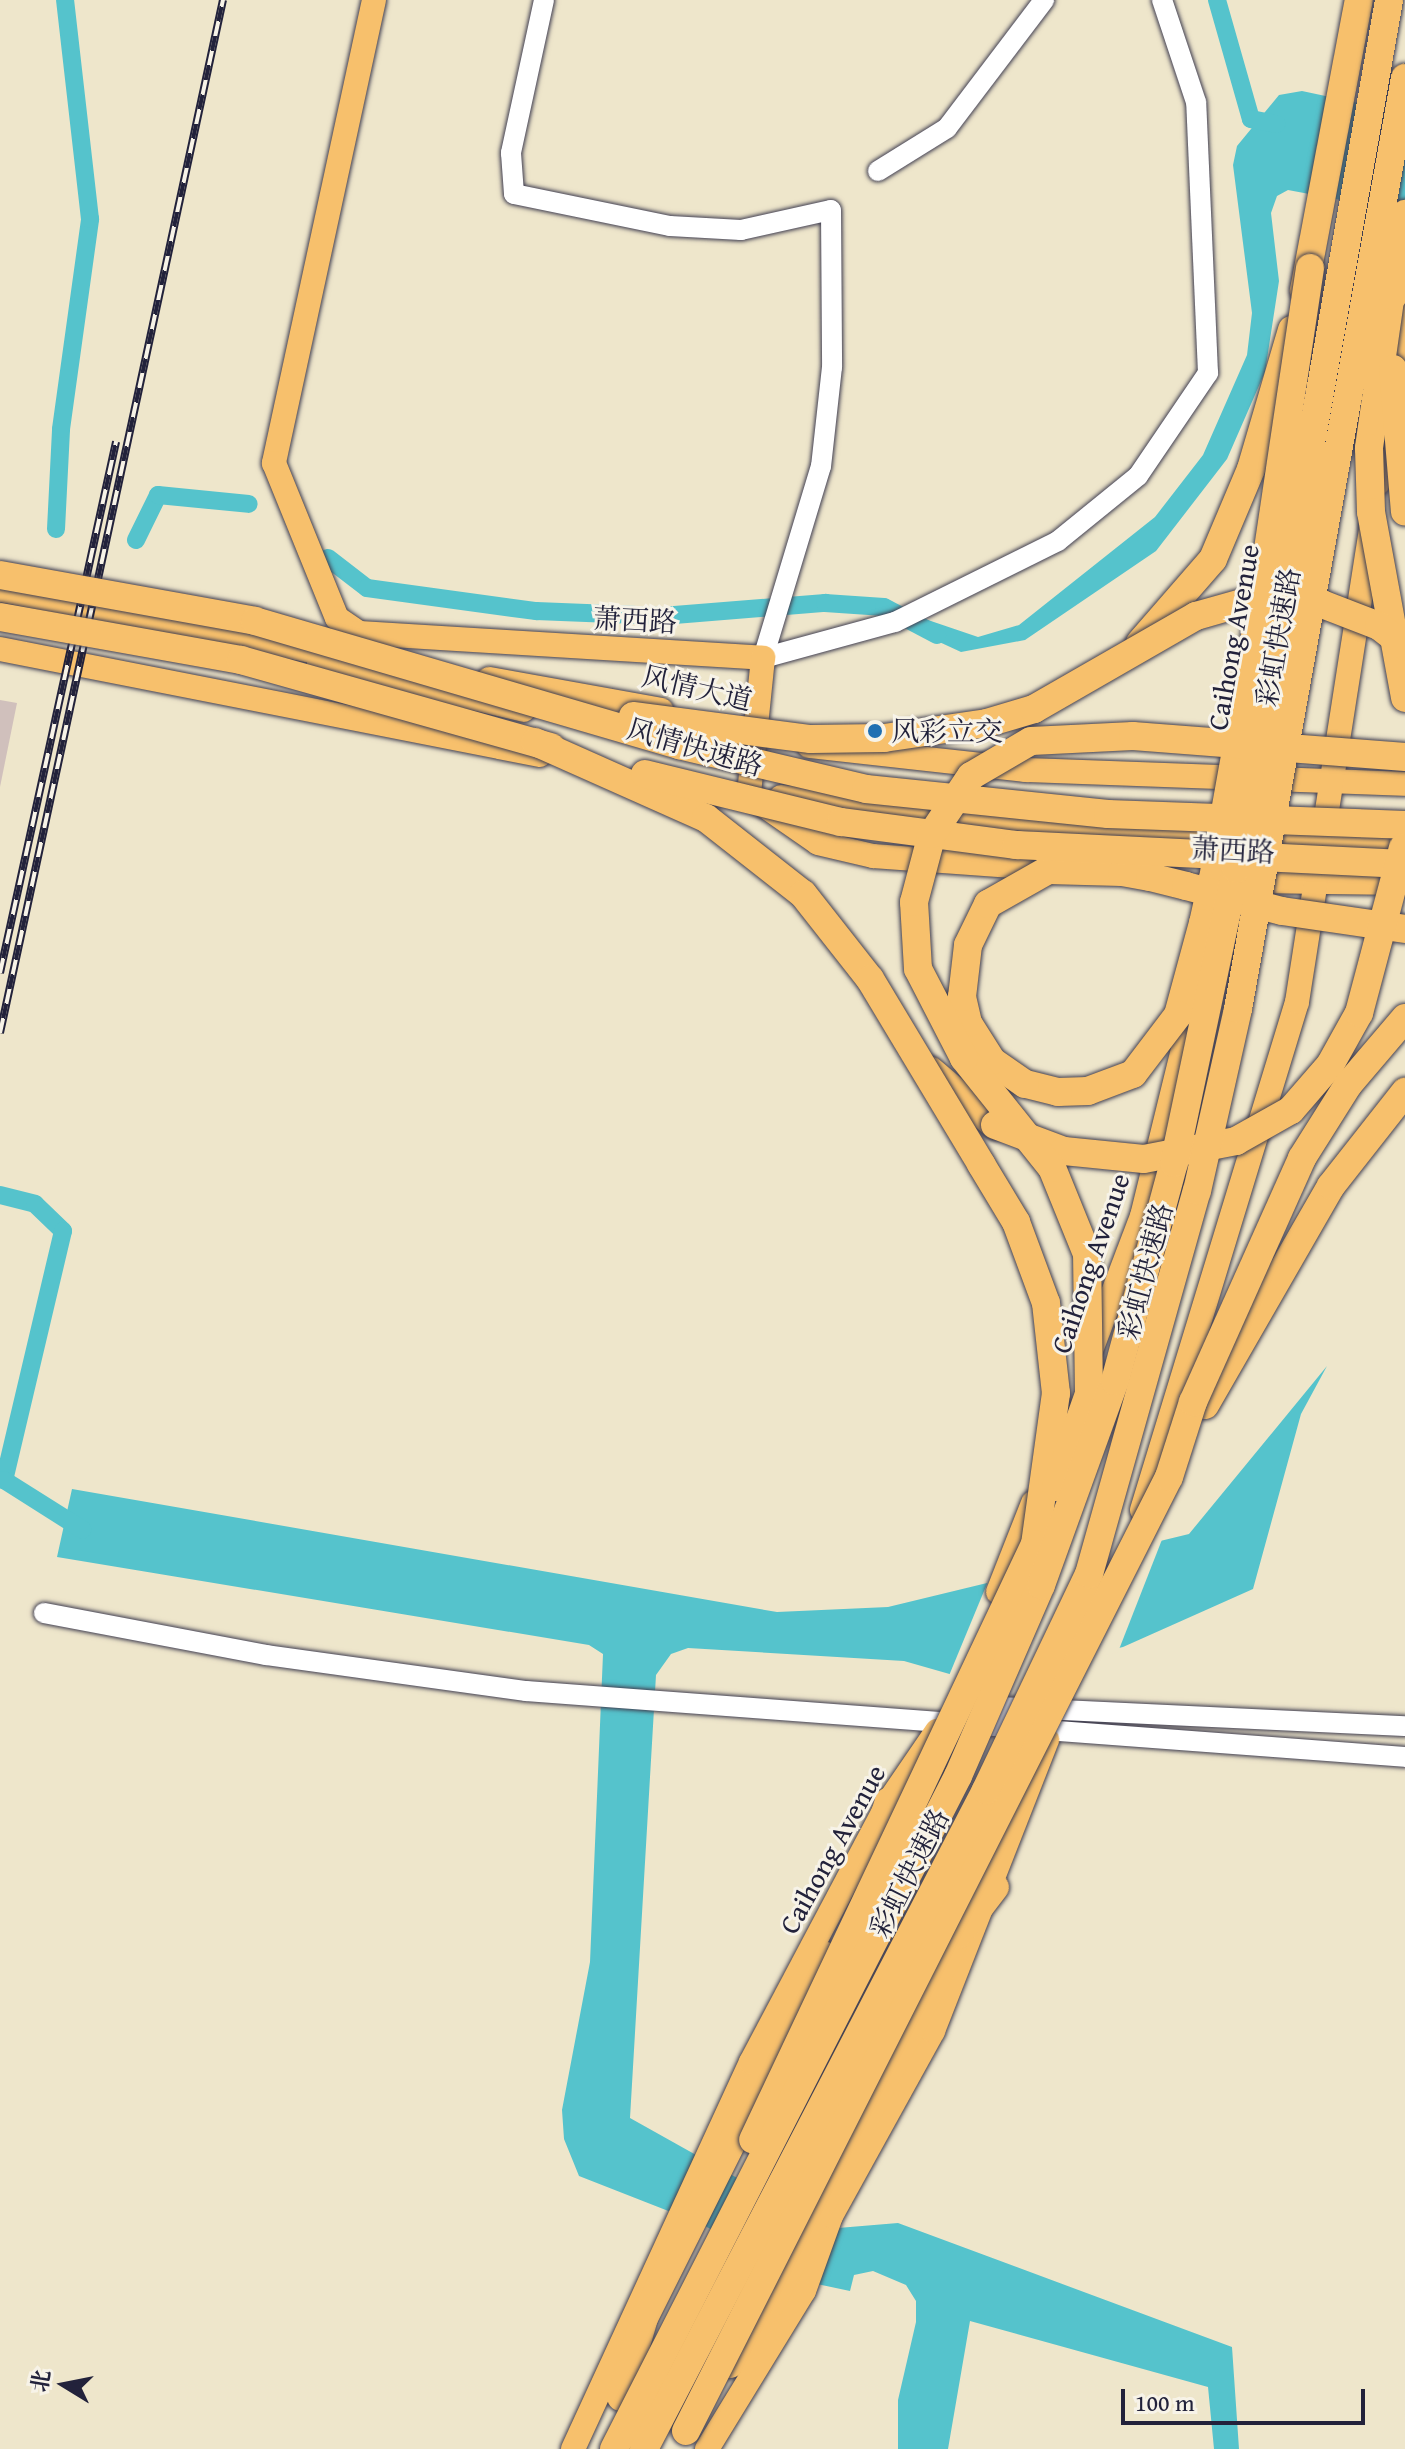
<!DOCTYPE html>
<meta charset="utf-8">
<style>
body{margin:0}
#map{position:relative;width:1405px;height:2449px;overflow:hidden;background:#eee6cb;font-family:"Gentium Book Plus","Noto Serif SC",serif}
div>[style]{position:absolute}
.industrial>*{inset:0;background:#d0c0bc}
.water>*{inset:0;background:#55c3cc}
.pier>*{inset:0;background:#eee6cb}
.canal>*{height:18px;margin:-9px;padding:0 9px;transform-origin:9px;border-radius:9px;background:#55c3cc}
.roads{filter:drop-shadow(0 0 2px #413f51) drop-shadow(0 0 2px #413f51)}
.minor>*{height:20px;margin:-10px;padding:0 10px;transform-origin:10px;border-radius:10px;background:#fff}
.major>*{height:24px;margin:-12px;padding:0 12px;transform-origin:12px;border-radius:12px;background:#f7c06c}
.highway>*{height:28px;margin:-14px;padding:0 14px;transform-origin:14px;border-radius:14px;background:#f7c06c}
.rail>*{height:8px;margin-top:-4px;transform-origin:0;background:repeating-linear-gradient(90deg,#f7f3e8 0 15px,#22223b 0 30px);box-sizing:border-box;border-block:2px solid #22223b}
.bridges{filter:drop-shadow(0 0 2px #413f51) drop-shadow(0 0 2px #413f51)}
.highway-bridge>*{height:28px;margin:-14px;padding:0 14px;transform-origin:14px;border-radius:14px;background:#f7c06c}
.dots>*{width:22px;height:22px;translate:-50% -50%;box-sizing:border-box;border:4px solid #f7f3e8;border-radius:50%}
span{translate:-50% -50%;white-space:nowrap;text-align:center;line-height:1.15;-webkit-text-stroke:6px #f7f3e8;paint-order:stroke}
.street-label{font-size:28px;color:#22223b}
.poi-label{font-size:28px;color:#22223b}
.left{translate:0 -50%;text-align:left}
.north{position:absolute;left:24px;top:2345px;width:80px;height:80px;-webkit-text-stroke:6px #f7f3e8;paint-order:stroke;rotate:280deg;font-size:22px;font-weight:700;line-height:32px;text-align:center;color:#22223b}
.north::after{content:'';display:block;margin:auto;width:28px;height:36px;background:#22223b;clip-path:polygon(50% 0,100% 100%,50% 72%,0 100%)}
.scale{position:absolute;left:1121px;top:2389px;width:244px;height:36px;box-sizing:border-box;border:4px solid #22223b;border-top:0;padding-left:10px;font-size:24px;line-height:28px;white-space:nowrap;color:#22223b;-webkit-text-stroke:6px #f7f3e8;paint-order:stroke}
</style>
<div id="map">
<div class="industrial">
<div style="clip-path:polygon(0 700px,17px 703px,0 787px)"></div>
</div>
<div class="water">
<div style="clip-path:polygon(1302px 91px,1405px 113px,1405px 212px,1288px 190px,1277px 196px,1271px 213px,1279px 281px,1265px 372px,1227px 459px,1156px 551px,1025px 640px,961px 652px,909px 628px,925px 619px,978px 637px,1019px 625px,1155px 517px,1203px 455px,1247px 355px,1252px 313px,1233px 165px,1237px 146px,1279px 95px)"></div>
<div style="clip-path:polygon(1327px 1366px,1301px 1414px,1253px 1589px,1123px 1647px,974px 1681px,904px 1661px,688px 1648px,671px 1654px,656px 1675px,630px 2118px,805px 2216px,838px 2228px,898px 2223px,1232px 2347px,1239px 2449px,1214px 2449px,1208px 2387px,970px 2321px,948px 2449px,898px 2449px,898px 2400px,916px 2322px,916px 2301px,906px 2285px,873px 2271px,854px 2275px,850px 2291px,817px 2284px,699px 2223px,579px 2176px,564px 2139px,562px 2110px,590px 1962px,603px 1654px,589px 1645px,57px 1557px,72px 1489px,777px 1612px,888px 1607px,1189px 1534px)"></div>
</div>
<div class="pier">
<div style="clip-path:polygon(1163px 1537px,1118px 1652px,974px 1685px,948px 1678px,989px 1579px)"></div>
</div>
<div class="canal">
<div style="left:1217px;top:0;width:124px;rotate:74.1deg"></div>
<div style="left:1251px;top:119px;width:26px;rotate:11deg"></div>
<div style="left:56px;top:529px;width:100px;rotate:-87.1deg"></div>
<div style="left:61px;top:429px;width:212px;rotate:-82.1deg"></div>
<div style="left:90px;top:219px;width:220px;rotate:-96.5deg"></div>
<div style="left:136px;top:540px;width:50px;rotate:-63.9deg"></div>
<div style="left:158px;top:495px;width:91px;rotate:5.6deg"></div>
<div style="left:328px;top:558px;width:49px;rotate:37.6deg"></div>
<div style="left:367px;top:588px;width:171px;rotate:7.8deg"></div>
<div style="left:536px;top:611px;width:126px;rotate:2.3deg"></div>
<div style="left:662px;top:616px;width:164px;rotate:-4.6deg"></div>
<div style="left:825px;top:603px;width:59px;rotate:3.9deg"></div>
<div style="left:884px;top:607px;width:60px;rotate:27.8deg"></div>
<div style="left:0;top:1195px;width:36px;rotate:14deg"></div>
<div style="left:35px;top:1204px;width:39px;rotate:44deg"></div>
<div style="left:63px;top:1231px;width:256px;rotate:103.3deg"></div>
<div style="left:4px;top:1480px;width:93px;rotate:32.3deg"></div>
</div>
<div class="roads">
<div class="minor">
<div style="left:544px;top:0;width:157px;rotate:102.2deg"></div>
<div style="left:511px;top:153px;width:41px;rotate:85.8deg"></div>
<div style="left:514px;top:194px;width:159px;rotate:11.6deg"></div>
<div style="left:670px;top:226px;width:71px;rotate:3.2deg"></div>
<div style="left:741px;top:230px;width:92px;rotate:-12.5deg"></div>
<div style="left:831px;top:210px;width:157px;rotate:89.6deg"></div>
<div style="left:832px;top:367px;width:100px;rotate:96.3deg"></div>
<div style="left:821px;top:466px;width:201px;rotate:106.8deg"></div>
<div style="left:763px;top:658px;width:137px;rotate:-15.3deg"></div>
<div style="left:895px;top:622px;width:182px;rotate:-26.4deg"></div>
<div style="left:1058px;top:541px;width:103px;rotate:-39.1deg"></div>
<div style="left:1138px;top:476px;width:125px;rotate:-55.8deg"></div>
<div style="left:1208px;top:373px;width:271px;rotate:-92.5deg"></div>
<div style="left:1196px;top:102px;width:108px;rotate:-108.4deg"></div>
<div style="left:878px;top:171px;width:81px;rotate:-31.9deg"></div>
<div style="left:947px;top:128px;width:161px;rotate:-52.8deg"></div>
<div style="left:44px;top:1613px;width:226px;rotate:10.7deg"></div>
<div style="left:266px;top:1655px;width:262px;rotate:7.9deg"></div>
<div style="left:526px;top:1691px;width:881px;rotate:4.29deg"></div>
<div style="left:978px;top:1706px;width:427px;rotate:2.7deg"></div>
</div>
<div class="major">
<div style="left:374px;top:0;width:474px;rotate:102.2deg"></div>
<div style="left:274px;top:463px;width:167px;rotate:67.9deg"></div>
<div style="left:337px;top:618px;width:27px;rotate:34deg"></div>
<div style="left:359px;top:633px;width:405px;rotate:3.5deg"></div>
<div style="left:763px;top:658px;width:136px;rotate:95.9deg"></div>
<div style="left:1378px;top:483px;width:171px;rotate:-80.9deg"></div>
<div style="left:0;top:590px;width:348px;rotate:11.1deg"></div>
<div style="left:0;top:649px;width:550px;rotate:11.11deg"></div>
<div style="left:319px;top:663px;width:210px;rotate:12.9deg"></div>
<div style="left:489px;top:679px;width:175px;rotate:10.2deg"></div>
<div style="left:809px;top:746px;width:218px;rotate:6.3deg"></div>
<div style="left:1026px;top:770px;width:379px;rotate:2.1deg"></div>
<div style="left:781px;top:797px;width:450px;rotate:5.2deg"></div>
<div style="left:1229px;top:838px;width:176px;rotate:1.6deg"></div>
<div style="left:756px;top:800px;width:75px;rotate:34.7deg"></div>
<div style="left:818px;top:843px;width:57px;rotate:13.3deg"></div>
<div style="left:873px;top:856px;width:182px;rotate:4.1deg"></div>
<div style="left:1244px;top:881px;width:161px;rotate:0.7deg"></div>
<div style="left:1090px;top:1353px;width:147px;rotate:-69.2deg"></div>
<div style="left:1142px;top:1216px;width:184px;rotate:-76.2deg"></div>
<div style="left:1142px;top:1510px;width:531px;rotate:-73.03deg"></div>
<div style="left:1297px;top:1002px;width:480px;rotate:-81.1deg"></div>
<div style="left:998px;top:1592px;width:96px;rotate:-68.5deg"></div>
<div style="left:573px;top:2449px;width:426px;rotate:-65.3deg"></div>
<div style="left:751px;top:2062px;width:295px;rotate:-62.1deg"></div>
<div style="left:889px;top:1801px;width:85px;rotate:-55.6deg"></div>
<div style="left:707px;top:2449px;width:185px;rotate:-58.5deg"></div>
<div style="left:804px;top:2291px;width:80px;rotate:-70.2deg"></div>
<div style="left:831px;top:2216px;width:211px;rotate:-61.1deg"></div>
<div style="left:933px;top:2031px;width:313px;rotate:-68.6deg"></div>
</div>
<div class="highway">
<div style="left:1304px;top:290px;width:295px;rotate:-79.3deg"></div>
<div style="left:1140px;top:643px;width:111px;rotate:-49deg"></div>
<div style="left:1213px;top:559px;width:98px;rotate:-67.1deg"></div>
<div style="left:1251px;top:469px;width:145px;rotate:-73.6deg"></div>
<div style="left:931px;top:1071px;width:84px;rotate:40.2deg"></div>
<div style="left:1205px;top:1405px;width:253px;rotate:-60.1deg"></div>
<div style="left:1331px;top:1186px;width:120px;rotate:-51.8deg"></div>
<div style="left:866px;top:1876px;width:78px;rotate:-73deg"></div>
<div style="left:730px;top:2364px;width:73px;rotate:-55.7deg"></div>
<div style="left:771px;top:2304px;width:415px;rotate:-63.1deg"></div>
<div style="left:959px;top:1934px;width:59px;rotate:-52.5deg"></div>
<div style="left:621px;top:2397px;width:82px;rotate:-73.8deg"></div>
<div style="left:644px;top:2318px;width:405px;rotate:-63.4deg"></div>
</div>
</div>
<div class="rail">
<div style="left:0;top:973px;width:544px;rotate:-77.68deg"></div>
<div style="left:0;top:1033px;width:1057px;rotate:-77.82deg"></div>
</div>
<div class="bridges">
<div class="highway-bridge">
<div style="left:1310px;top:268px;width:432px;rotate:98.5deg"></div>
<div style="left:1246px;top:695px;width:186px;rotate:100.2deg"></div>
<div style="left:1213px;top:878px;width:46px;rotate:102.5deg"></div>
<div style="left:1203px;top:923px;width:95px;rotate:105.2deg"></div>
<div style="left:1178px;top:1015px;width:74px;rotate:127.3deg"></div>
<div style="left:1133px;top:1074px;width:48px;rotate:159.3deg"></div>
<div style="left:1088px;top:1091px;width:30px;rotate:178deg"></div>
<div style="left:1058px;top:1092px;width:34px;rotate:-166deg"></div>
<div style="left:1025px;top:1084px;width:40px;rotate:-145.1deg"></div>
<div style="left:992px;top:1061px;width:45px;rotate:-122.3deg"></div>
<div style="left:968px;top:1023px;width:27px;rotate:-103deg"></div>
<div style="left:962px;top:997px;width:52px;rotate:-83.4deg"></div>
<div style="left:968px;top:945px;width:46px;rotate:-64deg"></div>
<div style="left:988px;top:904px;width:69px;rotate:-29.5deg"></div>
<div style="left:1048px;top:870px;width:74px;rotate:1.5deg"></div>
<div style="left:1122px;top:872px;width:28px;rotate:10deg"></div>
<div style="left:1150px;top:877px;width:37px;rotate:14deg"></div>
<div style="left:1186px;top:886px;width:99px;rotate:14.6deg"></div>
<div style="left:1282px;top:911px;width:124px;rotate:8.3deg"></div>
<div style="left:1393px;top:279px;width:171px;rotate:98.1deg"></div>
<div style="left:1369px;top:448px;width:64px;rotate:88.2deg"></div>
<div style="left:1371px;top:512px;width:189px;rotate:79.6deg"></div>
<div style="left:1393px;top:296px;width:83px;rotate:-81.7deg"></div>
<div style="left:1393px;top:369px;width:143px;rotate:85.2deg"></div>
<div style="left:0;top:575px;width:259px;rotate:10.2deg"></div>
<div style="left:255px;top:621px;width:442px;rotate:16.3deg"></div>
<div style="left:679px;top:745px;width:192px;rotate:13.2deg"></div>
<div style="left:866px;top:789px;width:243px;rotate:5.9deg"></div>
<div style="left:1108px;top:814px;width:297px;rotate:2.1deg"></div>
<div style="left:0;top:617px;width:245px;rotate:10.1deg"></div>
<div style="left:241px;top:660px;width:322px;rotate:15.7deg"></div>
<div style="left:633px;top:716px;width:179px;rotate:7.4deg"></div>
<div style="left:811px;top:739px;width:73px;rotate:-0.8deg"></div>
<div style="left:884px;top:738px;width:104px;rotate:-8.3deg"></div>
<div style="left:987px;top:723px;width:49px;rotate:-16.6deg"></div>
<div style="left:1034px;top:709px;width:187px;rotate:-29.9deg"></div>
<div style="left:1196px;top:616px;width:58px;rotate:-15.9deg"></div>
<div style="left:1252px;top:600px;width:70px;rotate:3.3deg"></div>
<div style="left:1322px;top:604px;width:61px;rotate:21.1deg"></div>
<div style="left:1379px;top:626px;width:33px;rotate:38deg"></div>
<div style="left:535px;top:742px;width:187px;rotate:24deg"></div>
<div style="left:706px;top:818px;width:123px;rotate:38.1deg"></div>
<div style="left:803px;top:894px;width:108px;rotate:51.8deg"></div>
<div style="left:870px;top:979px;width:216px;rotate:59deg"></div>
<div style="left:981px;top:1164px;width:68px;rotate:58.9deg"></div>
<div style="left:1016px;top:1222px;width:86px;rotate:69.7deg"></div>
<div style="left:1046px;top:1303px;width:91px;rotate:83.7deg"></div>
<div style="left:1056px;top:1393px;width:152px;rotate:97.9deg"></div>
<div style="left:1035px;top:1544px;width:659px;rotate:115.32deg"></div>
<div style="left:645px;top:774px;width:202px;rotate:13.8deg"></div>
<div style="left:841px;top:822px;width:177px;rotate:7.5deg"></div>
<div style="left:1016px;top:845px;width:389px;rotate:2.8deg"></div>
<div style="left:995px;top:1125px;width:74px;rotate:20.6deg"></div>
<div style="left:1064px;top:1151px;width:80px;rotate:5.7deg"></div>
<div style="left:1144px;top:1159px;width:94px;rotate:-11.1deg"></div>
<div style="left:1236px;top:1141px;width:63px;rotate:-29.4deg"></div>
<div style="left:1291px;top:1110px;width:60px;rotate:-49.1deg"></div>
<div style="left:1330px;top:1065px;width:60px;rotate:-60.9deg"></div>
<div style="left:1359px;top:1013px;width:171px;rotate:-75.1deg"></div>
<div style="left:1056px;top:1487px;width:99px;rotate:-70.5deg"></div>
<div style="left:1089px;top:1394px;width:140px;rotate:-90.8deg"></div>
<div style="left:1087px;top:1254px;width:93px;rotate:-112.1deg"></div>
<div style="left:1052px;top:1168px;width:141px;rotate:-128.7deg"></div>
<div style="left:964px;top:1058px;width:100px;rotate:-117.3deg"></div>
<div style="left:918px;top:969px;width:67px;rotate:-93.4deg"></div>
<div style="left:914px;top:902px;width:70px;rotate:-75.2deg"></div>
<div style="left:932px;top:834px;width:70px;rotate:-56.1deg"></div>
<div style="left:971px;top:776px;width:69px;rotate:-30.3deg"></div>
<div style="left:1031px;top:741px;width:102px;rotate:-2.8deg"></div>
<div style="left:1133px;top:736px;width:273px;rotate:4.4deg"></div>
<div style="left:686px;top:2431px;width:1069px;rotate:-63.15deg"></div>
<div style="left:1169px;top:1477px;width:79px;rotate:-72.3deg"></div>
<div style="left:1193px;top:1402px;width:267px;rotate:-65.9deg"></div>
<div style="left:1302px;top:1158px;width:86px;rotate:-57.8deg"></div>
<div style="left:1348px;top:1085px;width:88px;rotate:-49.6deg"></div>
<div style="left:614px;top:2449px;width:756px;rotate:-62.93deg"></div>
<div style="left:958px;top:1776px;width:208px;rotate:-66.5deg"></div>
<div style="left:1041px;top:1585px;width:217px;rotate:-70.1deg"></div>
<div style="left:1115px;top:1381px;width:226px;rotate:-74.9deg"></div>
<div style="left:1174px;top:1163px;width:300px;rotate:-78.1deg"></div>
<div style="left:1236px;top:869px;width:882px;rotate:-80.01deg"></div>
<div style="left:644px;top:2449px;width:742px;rotate:-62.57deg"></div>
<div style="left:986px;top:1790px;width:239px;rotate:-64.5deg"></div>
<div style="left:1089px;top:1574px;width:398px;rotate:-74.3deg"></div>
<div style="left:1197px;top:1191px;width:187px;rotate:-77.3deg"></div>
<div style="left:1238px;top:1009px;width:946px;rotate:-79.83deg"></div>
</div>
</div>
<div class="dots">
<div style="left:875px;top:731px;background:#1f6fb2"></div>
</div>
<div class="street-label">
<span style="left:635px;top:620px;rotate:3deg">萧西路</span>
<span style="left:1233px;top:637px;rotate:-80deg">Caihong Avenue</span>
<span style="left:1278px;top:637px;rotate:-80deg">彩虹快速路</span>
<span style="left:697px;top:688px;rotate:13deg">风情大道</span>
<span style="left:695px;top:747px;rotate:16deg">风情快速路</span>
<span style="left:1233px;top:850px;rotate:3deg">萧西路</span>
<span style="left:1090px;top:1263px;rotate:-71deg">Caihong Avenue</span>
<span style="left:1145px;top:1271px;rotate:-75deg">彩虹快速路</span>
<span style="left:832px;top:1849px;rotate:-61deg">Caihong Avenue</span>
<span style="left:909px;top:1873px;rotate:-63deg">彩虹快速路</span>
</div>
<div class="poi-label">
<span class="left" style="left:891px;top:731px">风彩立交</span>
</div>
<div class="north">北</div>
<div class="scale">100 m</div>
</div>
